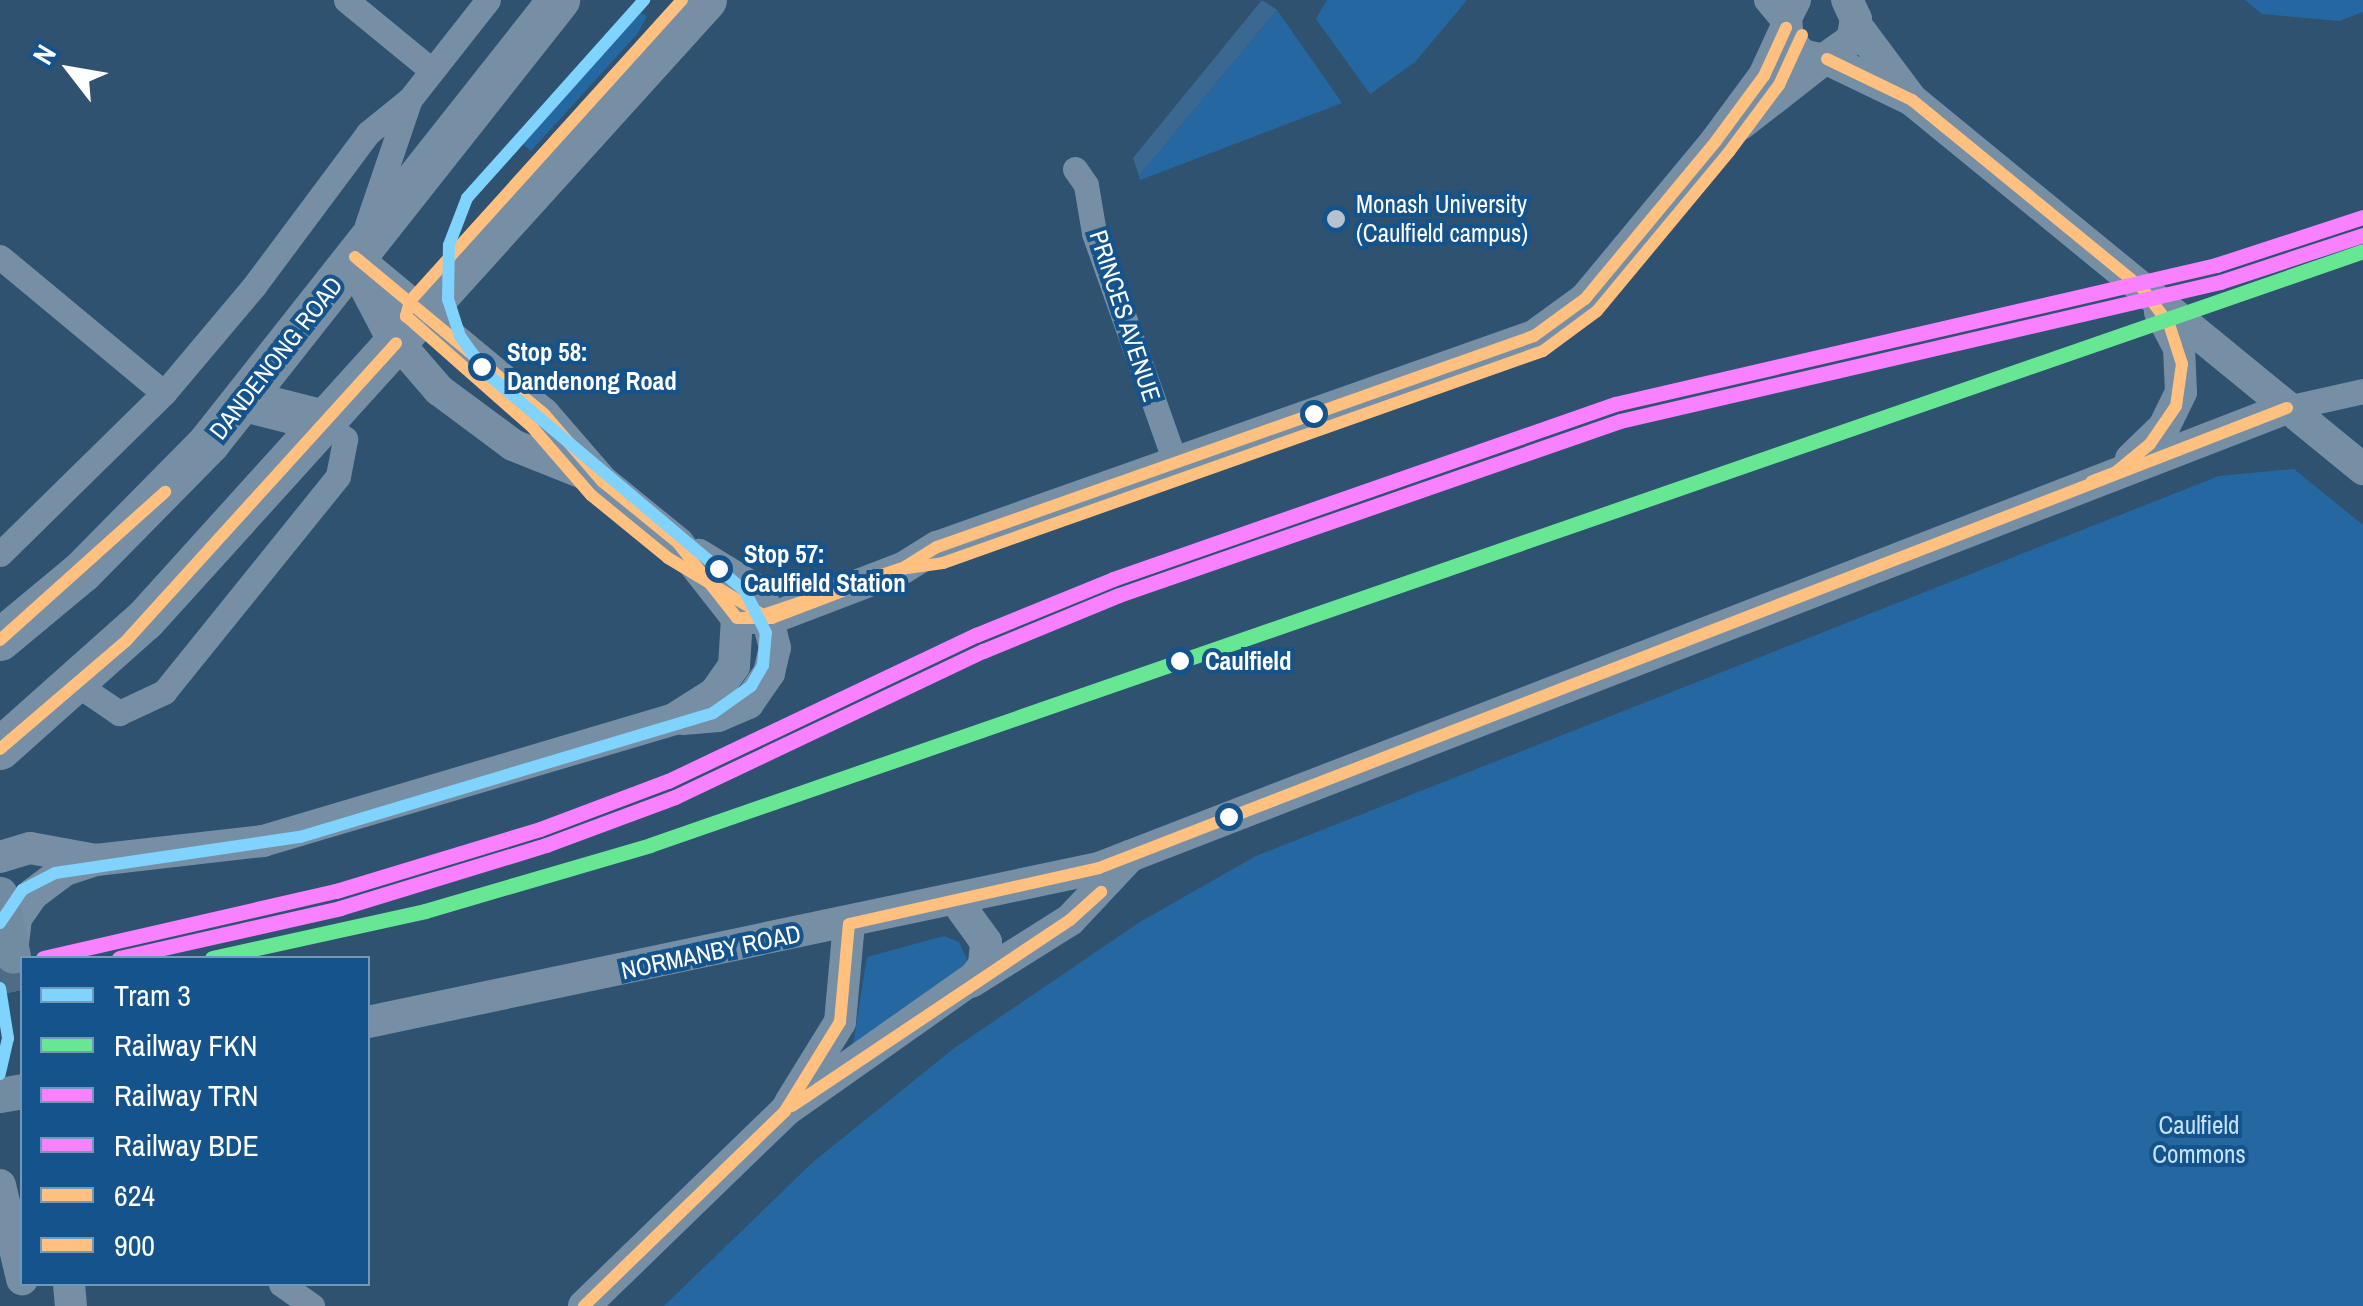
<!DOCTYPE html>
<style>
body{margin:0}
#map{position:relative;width:2363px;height:1306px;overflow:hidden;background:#2f5271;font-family:"Archivo Narrow",sans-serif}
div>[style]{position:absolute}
.green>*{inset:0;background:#2568a1}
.water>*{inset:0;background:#3b6890}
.secondary-tunnel>*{height:35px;margin-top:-17.5px;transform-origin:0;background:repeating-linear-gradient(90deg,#4e6c86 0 35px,transparent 0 53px)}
.minor>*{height:25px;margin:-12.5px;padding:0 12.5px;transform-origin:12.5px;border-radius:12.5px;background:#768fa5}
.tertiary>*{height:32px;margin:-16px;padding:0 16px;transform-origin:16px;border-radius:16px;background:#768fa5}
.secondary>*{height:35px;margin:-17.5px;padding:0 17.5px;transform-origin:17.5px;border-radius:17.5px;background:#718ba1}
.trunk>*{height:42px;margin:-21px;padding:0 21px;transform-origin:21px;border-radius:21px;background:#778fa4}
.bus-1>*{height:12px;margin:-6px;padding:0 6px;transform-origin:6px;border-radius:6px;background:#ffc080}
.bus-2>*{height:12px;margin:-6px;padding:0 6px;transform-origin:6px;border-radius:6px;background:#ffc080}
.rail-1>*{height:15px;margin:-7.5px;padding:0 7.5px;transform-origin:7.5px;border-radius:7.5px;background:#67e694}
.rail-2>*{height:15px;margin:-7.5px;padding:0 7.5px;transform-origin:7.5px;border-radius:7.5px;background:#f980ff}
.rail-3>*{height:15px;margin:-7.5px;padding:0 7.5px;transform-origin:7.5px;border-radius:7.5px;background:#f980ff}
.tram-1>*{height:12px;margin:-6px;padding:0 6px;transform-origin:6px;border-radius:6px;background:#80d2ff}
.dots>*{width:28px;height:28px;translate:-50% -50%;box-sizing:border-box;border:5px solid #14538c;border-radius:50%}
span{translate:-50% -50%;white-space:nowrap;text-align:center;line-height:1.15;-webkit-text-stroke:8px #14538c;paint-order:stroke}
.poi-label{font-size:25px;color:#fff}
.left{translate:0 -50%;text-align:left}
.street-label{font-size:25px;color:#fff}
.stop-label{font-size:25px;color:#fff;font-weight:700}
.park-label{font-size:25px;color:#c4e2fb}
.legend{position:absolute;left:20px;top:956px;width:350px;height:330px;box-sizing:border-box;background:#14538c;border:2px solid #7298ba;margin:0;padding:12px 18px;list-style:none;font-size:30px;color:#fff}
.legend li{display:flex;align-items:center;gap:20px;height:50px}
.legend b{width:50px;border:2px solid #7298ba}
.north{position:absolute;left:20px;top:20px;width:100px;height:100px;-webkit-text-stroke:8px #14538c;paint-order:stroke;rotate:301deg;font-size:28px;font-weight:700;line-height:40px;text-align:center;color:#fff}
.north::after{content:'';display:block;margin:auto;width:35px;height:45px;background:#fff;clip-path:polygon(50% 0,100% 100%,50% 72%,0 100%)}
</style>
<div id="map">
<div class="green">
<div style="clip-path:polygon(1327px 0,1467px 0,1415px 62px,1370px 94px,1316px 19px)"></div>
<div style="clip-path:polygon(2245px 0,2363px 0,2363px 12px,2339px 21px,2262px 14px)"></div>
<div style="clip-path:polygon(1277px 10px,1342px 103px,1140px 180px,1139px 176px)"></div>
<div style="clip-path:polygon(639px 12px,647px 16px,638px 33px,531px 151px,519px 141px)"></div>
<div style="clip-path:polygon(2294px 469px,2363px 525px,2363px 1306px,664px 1306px,812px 1163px,953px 1049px,1140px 922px,1256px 856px,2219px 476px)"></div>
<div style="clip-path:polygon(944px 936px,959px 942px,968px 962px,852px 1051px,867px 957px)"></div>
</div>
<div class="water">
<div style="clip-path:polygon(1262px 0,1277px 10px,1139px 176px,1133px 158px)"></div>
</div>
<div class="secondary-tunnel">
<div style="left:13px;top:956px;width:50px;rotate:79.6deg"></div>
</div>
<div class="minor">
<div style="left:346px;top:0;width:109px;rotate:39.4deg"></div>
<div style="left:1766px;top:0;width:30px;rotate:50deg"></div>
<div style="left:1075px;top:169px;width:19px;rotate:55deg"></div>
<div style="left:1086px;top:185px;width:49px;rotate:80.5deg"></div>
<div style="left:1094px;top:233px;width:246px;rotate:70.5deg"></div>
<div style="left:367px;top:225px;width:133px;rotate:-71.2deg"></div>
<div style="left:410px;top:99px;width:126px;rotate:-51.8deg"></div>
<div style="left:0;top:257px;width:213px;rotate:39.7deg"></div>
<div style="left:2287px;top:408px;width:78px;rotate:-12.6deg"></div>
<div style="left:0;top:554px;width:230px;rotate:-44.5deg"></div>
<div style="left:164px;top:393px;width:140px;rotate:-49.9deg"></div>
<div style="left:254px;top:286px;width:191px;rotate:-53.3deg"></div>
<div style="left:368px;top:133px;width:54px;rotate:-39deg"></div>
<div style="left:78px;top:685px;width:50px;rotate:34.3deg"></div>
<div style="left:119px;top:713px;width:50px;rotate:-25deg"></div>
<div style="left:164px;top:692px;width:277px;rotate:-51.1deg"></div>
<div style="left:338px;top:476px;width:38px;rotate:-79deg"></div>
<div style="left:345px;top:439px;width:28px;rotate:-139deg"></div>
<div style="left:281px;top:1284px;width:38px;rotate:35deg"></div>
</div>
<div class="tertiary">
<div style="left:1795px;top:0;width:20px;rotate:117deg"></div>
<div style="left:1786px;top:18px;width:21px;rotate:85deg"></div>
<div style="left:1788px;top:39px;width:21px;rotate:49deg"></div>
<div style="left:1802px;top:55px;width:22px;rotate:13deg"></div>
<div style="left:1823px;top:60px;width:35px;rotate:-35deg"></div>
<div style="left:1852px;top:40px;width:21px;rotate:-79deg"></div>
<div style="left:1856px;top:19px;width:21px;rotate:-115deg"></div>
<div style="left:1856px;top:25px;width:94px;rotate:53.3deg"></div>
<div style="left:1912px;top:100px;width:583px;rotate:39.29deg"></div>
<div style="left:1827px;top:59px;width:90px;rotate:25.7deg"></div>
<div style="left:1741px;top:124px;width:104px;rotate:-38deg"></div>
<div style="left:352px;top:262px;width:78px;rotate:62.4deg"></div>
<div style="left:388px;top:331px;width:78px;rotate:49.2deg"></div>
<div style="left:439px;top:390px;width:92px;rotate:36.6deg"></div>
<div style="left:513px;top:445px;width:92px;rotate:21.8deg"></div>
<div style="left:2131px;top:459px;width:46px;rotate:-44.1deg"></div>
<div style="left:2164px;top:427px;width:39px;rotate:-64deg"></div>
<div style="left:2181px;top:392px;width:44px;rotate:-92.6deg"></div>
<div style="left:2179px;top:348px;width:41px;rotate:-117.8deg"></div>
<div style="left:737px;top:618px;width:35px"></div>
<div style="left:772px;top:618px;width:140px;rotate:-20.9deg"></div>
<div style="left:903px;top:568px;width:40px;rotate:-32deg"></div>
<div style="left:937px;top:547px;width:633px;rotate:-19.47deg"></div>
<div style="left:1534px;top:336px;width:63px;rotate:-36deg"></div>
<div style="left:1585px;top:299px;width:205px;rotate:-50.3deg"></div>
<div style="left:1716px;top:141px;width:81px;rotate:-53.6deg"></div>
<div style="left:1764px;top:76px;width:53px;rotate:-65.4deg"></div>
<div style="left:683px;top:719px;width:35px;rotate:-5deg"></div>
<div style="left:718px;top:716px;width:33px;rotate:-23deg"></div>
<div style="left:748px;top:703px;width:37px;rotate:-55deg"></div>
<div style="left:769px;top:673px;width:26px;rotate:-77deg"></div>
<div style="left:775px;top:648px;width:57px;rotate:-104.3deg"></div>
<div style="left:761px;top:593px;width:73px;rotate:-148.5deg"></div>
<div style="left:0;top:857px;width:31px;rotate:-17deg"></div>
<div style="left:30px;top:848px;width:67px;rotate:10.3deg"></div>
<div style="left:96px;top:860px;width:168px;rotate:-6.5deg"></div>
<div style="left:263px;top:841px;width:429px;rotate:-16.5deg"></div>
<div style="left:674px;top:719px;width:49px;rotate:-32.4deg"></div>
<div style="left:715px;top:693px;width:33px;rotate:-55deg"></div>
<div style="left:734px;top:666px;width:48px;rotate:-86.4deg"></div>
<div style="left:737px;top:618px;width:95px;rotate:-128.2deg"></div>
<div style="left:678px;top:543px;width:98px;rotate:-140.8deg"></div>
<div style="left:602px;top:481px;width:89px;rotate:-130.9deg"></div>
<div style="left:544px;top:414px;width:246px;rotate:-140.3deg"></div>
<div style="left:12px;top:951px;width:33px;rotate:-83deg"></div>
<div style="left:16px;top:918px;width:29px;rotate:-55deg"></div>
<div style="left:33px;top:894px;width:40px;rotate:-37deg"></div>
<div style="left:65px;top:870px;width:33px;rotate:-18deg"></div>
<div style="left:971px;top:982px;width:117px;rotate:-32.1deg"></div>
<div style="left:1070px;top:920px;width:88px;rotate:-46.8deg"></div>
<div style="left:368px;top:1022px;width:747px;rotate:-11.9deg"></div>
<div style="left:1099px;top:868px;width:1274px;rotate:-21.17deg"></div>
<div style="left:790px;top:1103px;width:95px;rotate:-58.3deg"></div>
<div style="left:840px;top:1022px;width:98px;rotate:-84.8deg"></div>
<div style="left:0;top:1185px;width:97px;rotate:76.8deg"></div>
<div style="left:69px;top:1284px;width:22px;rotate:85deg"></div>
<div style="left:584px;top:1306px;width:280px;rotate:-44.1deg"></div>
<div style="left:785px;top:1111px;width:232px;rotate:-35.2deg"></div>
<div style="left:975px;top:977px;width:15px;rotate:-53deg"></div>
<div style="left:984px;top:965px;width:23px;rotate:-85deg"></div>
<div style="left:986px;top:942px;width:49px;rotate:-125.9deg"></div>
</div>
<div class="secondary">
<div style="left:0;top:894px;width:63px;rotate:78.2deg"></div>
<div style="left:0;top:1095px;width:22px;rotate:-10deg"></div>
</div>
<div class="trunk">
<div style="left:245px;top:401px;width:81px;rotate:14.2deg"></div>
<div style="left:0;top:640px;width:107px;rotate:-39.7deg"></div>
<div style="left:82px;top:572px;width:181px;rotate:-45.4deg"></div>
<div style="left:209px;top:443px;width:565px;rotate:-51.69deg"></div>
<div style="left:0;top:749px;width:194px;rotate:-41.7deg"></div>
<div style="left:145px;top:620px;width:836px;rotate:-47.86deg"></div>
</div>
<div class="bus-1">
<div style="left:1827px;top:59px;width:94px;rotate:25.8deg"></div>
<div style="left:1912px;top:100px;width:297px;rotate:39.3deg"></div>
<div style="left:2142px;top:288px;width:45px;rotate:53.1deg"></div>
<div style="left:2169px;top:324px;width:42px;rotate:72deg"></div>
<div style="left:2182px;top:364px;width:42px;rotate:98.1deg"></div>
<div style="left:2176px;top:406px;width:46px;rotate:124.4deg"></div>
<div style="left:2150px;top:444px;width:44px;rotate:140.5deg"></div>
<div style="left:2116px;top:472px;width:26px;rotate:159deg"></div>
<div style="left:355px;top:257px;width:246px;rotate:39.7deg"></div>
<div style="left:544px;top:414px;width:89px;rotate:49.1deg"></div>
<div style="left:602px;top:481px;width:98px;rotate:39.2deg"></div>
<div style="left:678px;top:543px;width:95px;rotate:51.8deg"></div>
<div style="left:737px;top:618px;width:35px"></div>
<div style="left:772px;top:618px;width:140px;rotate:-20.9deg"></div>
<div style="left:903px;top:568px;width:40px;rotate:-32deg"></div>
<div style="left:937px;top:547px;width:633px;rotate:-19.47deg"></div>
<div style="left:1534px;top:336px;width:63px;rotate:-36deg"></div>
<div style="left:1585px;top:299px;width:205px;rotate:-50.3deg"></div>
<div style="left:1716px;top:141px;width:81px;rotate:-53.6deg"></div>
<div style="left:1764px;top:76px;width:53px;rotate:-65.4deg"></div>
<div style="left:0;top:640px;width:222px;rotate:-41.9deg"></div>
<div style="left:0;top:749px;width:166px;rotate:-40.6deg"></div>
<div style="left:126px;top:641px;width:402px;rotate:-47.8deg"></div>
<div style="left:792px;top:1106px;width:334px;rotate:-33.8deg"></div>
<div style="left:1070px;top:920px;width:42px;rotate:-42.1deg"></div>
<div style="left:584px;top:1306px;width:280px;rotate:-44.1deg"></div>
<div style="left:785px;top:1111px;width:105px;rotate:-58.3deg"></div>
<div style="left:840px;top:1022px;width:98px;rotate:-84.8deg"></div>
<div style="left:849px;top:924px;width:256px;rotate:-12.6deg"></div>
<div style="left:1099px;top:868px;width:1274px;rotate:-21.17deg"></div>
</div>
<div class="bus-2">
<div style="left:682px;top:0;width:406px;rotate:132.1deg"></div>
<div style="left:410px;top:301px;width:16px;rotate:105deg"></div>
<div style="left:406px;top:316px;width:168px;rotate:41.4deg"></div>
<div style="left:532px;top:427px;width:90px;rotate:49.1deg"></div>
<div style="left:591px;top:495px;width:99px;rotate:39.3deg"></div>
<div style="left:668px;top:558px;width:111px;rotate:31deg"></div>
<div style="left:763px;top:615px;width:145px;rotate:-18.6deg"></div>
<div style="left:900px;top:569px;width:43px;rotate:-7.9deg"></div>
<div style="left:943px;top:563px;width:636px;rotate:-19.46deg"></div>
<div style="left:1543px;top:351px;width:67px;rotate:-36.5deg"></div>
<div style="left:1597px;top:311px;width:207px;rotate:-50.3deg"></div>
<div style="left:1729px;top:152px;width:84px;rotate:-53.3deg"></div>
<div style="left:1779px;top:85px;width:55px;rotate:-65.3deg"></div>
</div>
<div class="rail-1">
<div style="left:212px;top:958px;width:218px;rotate:-12.4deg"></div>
<div style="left:425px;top:911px;width:234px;rotate:-16.3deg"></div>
<div style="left:650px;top:845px;width:1813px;rotate:-19.12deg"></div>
</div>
<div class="rail-2">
<div style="left:43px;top:958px;width:301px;rotate:-12.9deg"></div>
<div style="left:336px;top:891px;width:213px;rotate:-16.9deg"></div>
<div style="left:540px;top:829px;width:137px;rotate:-20.6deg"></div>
<div style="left:668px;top:781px;width:341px;rotate:-25.4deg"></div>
<div style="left:976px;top:635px;width:148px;rotate:-22.2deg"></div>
<div style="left:1113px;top:579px;width:532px;rotate:-19.22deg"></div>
<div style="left:1615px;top:404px;width:617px;rotate:-13.02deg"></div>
<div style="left:2216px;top:265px;width:155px;rotate:-18.1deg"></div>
</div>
<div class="rail-3">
<div style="left:119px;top:958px;width:227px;rotate:-12.7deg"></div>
<div style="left:340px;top:908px;width:215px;rotate:-17deg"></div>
<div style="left:546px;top:845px;width:138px;rotate:-20.4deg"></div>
<div style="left:675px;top:797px;width:341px;rotate:-25.4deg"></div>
<div style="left:983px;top:651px;width:147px;rotate:-22.4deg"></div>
<div style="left:1119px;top:595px;width:530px;rotate:-19.15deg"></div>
<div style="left:1620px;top:421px;width:616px;rotate:-13.04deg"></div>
<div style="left:2220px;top:282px;width:151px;rotate:-18.2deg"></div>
</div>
<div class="tram-1">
<div style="left:0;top:923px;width:40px;rotate:-56deg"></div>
<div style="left:22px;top:890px;width:37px;rotate:-27deg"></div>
<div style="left:55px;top:873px;width:248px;rotate:-8.4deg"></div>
<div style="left:300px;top:837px;width:431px;rotate:-16.7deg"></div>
<div style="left:713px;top:713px;width:47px;rotate:-35.4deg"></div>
<div style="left:751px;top:686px;width:24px;rotate:-60deg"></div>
<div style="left:763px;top:665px;width:32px;rotate:-85deg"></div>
<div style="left:766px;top:633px;width:47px;rotate:-116.6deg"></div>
<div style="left:745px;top:591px;width:339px;rotate:-139.9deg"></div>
<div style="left:486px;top:373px;width:45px;rotate:-125.1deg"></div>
<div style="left:460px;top:336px;width:38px;rotate:-108deg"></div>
<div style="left:448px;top:300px;width:55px;rotate:-89deg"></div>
<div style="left:449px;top:245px;width:50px;rotate:-69deg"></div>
<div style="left:467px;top:198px;width:266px;rotate:-48.2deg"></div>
<div style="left:0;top:988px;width:51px;rotate:80.9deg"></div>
<div style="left:8px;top:1038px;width:37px;rotate:103deg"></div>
</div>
<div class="dots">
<div style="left:1336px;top:219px;background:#b6c2cd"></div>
<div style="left:482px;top:367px;background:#fff"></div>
<div style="left:1314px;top:414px;background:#fff"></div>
<div style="left:719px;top:569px;background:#fff"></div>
<div style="left:1180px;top:661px;background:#fff"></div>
<div style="left:1229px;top:817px;background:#fff"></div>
</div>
<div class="poi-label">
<span class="left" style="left:1356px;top:219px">Monash University<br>(Caulfield campus)</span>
</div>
<div class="street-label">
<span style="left:1125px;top:316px;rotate:72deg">PRINCES AVENUE</span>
<span style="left:276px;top:358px;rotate:-52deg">DANDENONG ROAD</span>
<span style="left:711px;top:952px;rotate:-12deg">NORMANBY ROAD</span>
</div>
<div class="stop-label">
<span class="left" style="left:507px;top:367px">Stop 58:<br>Dandenong Road</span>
<span class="left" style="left:744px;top:569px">Stop 57:<br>Caulfield Station</span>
<span class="left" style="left:1205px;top:661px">Caulfield</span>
</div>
<div class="park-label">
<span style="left:2199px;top:1140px">Caulfield<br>Commons</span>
</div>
<ul class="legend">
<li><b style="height:12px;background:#80d2ff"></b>Tram 3</li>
<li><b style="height:12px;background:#67e694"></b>Railway FKN</li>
<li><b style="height:12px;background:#f980ff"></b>Railway TRN</li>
<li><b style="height:12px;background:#f980ff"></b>Railway BDE</li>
<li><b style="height:12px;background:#ffc080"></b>624</li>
<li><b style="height:12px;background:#ffc080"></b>900</li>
</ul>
<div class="north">N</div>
</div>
